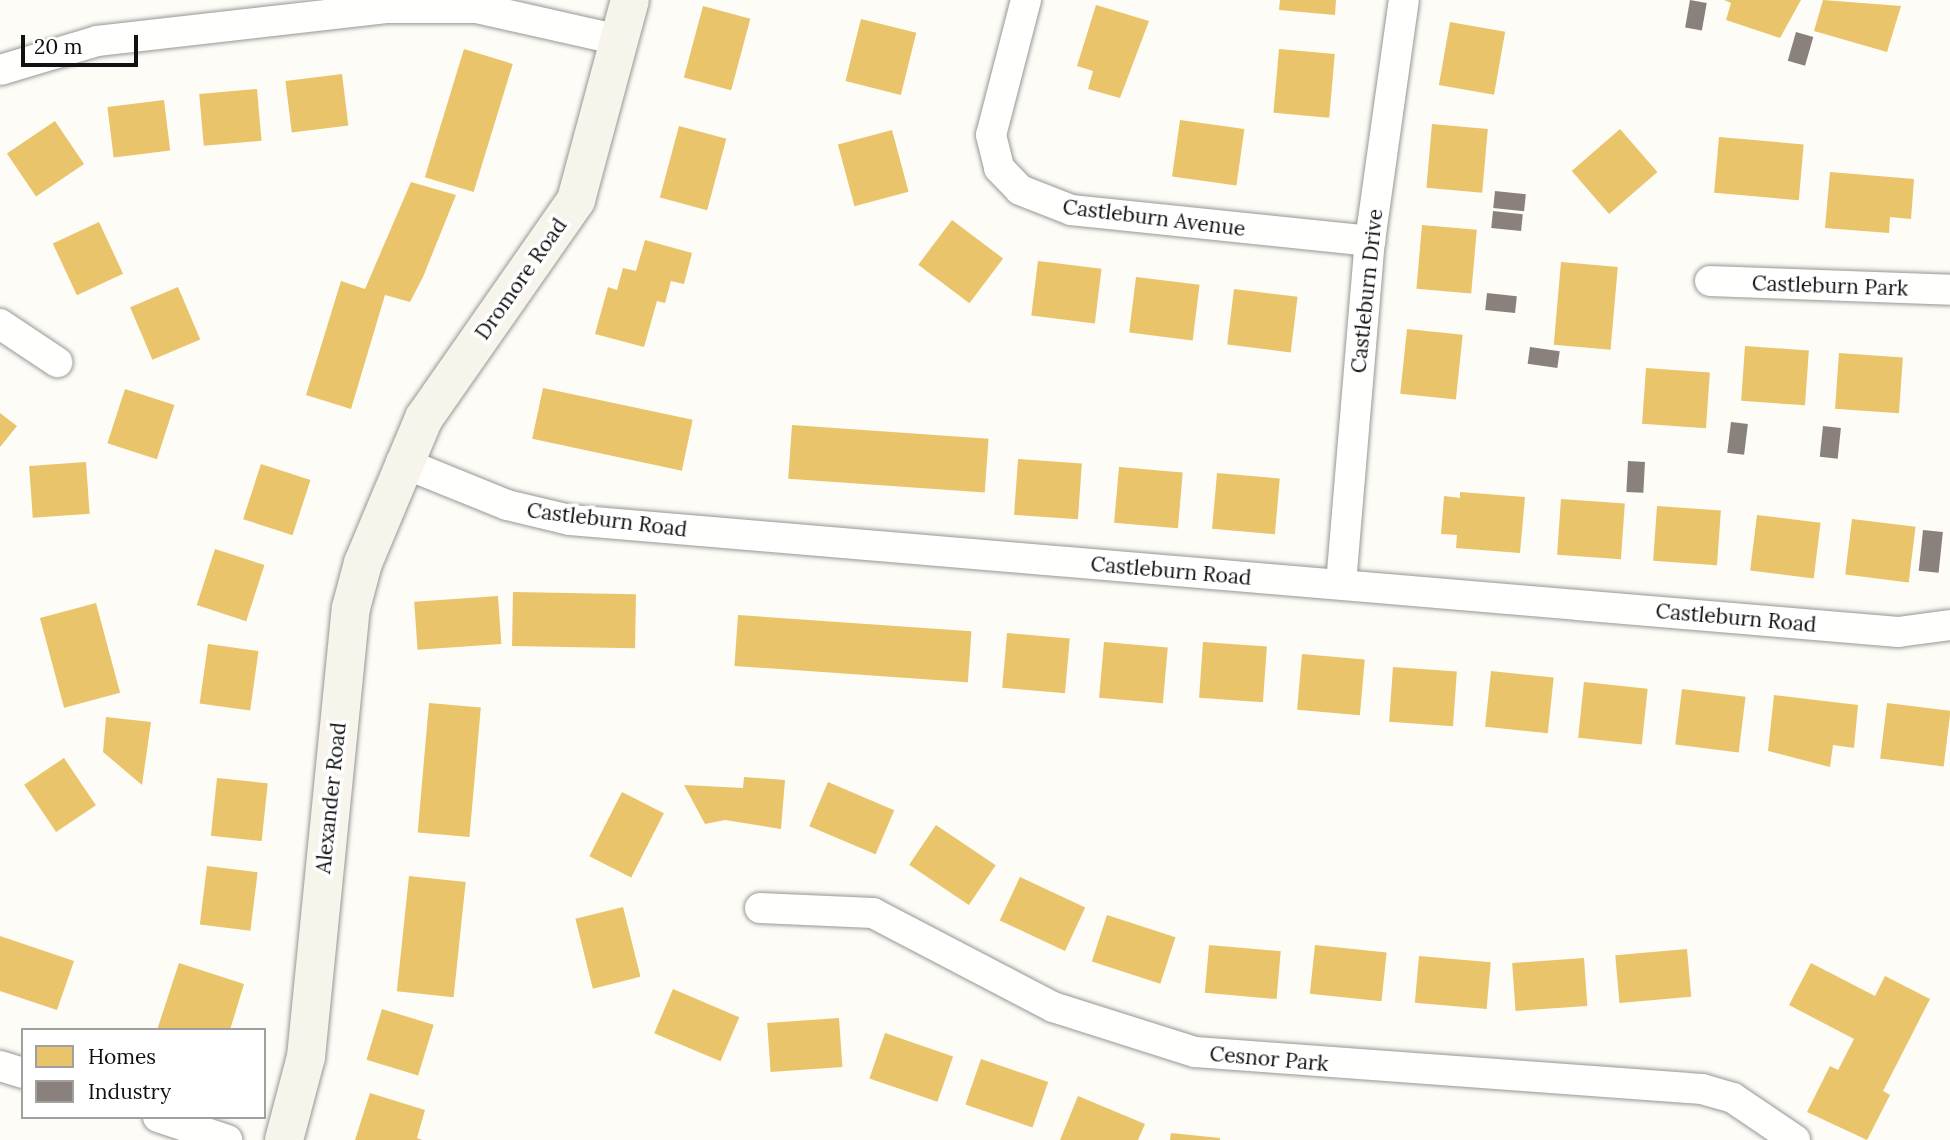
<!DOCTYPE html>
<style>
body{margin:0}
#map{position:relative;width:1950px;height:1140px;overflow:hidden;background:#fdfcf7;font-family:Lora,serif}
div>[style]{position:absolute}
.homes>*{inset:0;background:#e9c46a;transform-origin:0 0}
.industry>*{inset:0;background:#8a817c;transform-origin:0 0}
.roads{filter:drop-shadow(0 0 2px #979795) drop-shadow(0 0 2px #979795)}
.street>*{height:30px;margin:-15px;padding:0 15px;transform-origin:15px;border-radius:15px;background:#fffffe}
.secondary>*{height:38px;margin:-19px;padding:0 19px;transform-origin:19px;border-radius:19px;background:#f6f4eb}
span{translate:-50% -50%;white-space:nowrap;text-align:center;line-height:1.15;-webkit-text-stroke:7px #fff;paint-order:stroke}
.street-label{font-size:21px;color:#111}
.legend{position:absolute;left:21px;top:1028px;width:245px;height:91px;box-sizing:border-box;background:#fff;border:2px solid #a0a0a0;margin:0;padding:9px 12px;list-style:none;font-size:21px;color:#111}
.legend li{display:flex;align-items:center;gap:14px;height:35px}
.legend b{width:35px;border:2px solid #a0a0a0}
.scale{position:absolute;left:21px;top:35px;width:117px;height:32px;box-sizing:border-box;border:4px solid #111;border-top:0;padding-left:9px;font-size:21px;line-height:24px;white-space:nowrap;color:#111;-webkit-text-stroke:5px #fff;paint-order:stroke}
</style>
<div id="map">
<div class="homes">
<div style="clip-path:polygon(1280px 0,1336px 0,1335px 15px,1279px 10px)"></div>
<div style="clip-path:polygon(1724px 0,1801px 0,1780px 38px,1726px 20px,1731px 3px)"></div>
<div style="clip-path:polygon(1823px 0,1901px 6px,1887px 52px,1814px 31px)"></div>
<div style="clip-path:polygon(1096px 5px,1149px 21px,1120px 98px,1088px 89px,1093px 71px,1077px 66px)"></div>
<div style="left:703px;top:6px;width:49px;height:74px;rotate:15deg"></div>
<div style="left:861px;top:19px;width:57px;height:64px;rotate:14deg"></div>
<div style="left:1450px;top:22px;width:56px;height:64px;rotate:10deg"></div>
<div style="left:464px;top:49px;width:51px;height:134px;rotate:17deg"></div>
<div style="left:1279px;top:49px;width:56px;height:64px;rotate:5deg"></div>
<div style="left:342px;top:74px;width:52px;height:57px;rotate:83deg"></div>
<div style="left:257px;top:89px;width:52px;height:58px;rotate:85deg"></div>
<div style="left:164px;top:100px;width:51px;height:57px;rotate:83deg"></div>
<div style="left:1180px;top:120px;width:65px;height:57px;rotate:8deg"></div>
<div style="left:55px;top:121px;width:52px;height:58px;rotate:56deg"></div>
<div style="left:1432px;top:124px;width:56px;height:64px;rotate:5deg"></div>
<div style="left:679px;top:126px;width:49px;height:74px;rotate:15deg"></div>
<div style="left:1620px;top:129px;width:57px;height:64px;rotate:49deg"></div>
<div style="left:892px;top:130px;width:64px;height:56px;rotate:75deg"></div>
<div style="left:1719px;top:137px;width:85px;height:56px;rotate:5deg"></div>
<div style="clip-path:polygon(1830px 172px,1914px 179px,1911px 219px,1890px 217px,1889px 233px,1825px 228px)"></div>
<div style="clip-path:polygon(411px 182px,456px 195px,423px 277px,410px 302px,385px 295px,351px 409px,306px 395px,341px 281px,365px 289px)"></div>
<div style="left:952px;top:220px;width:64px;height:56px;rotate:37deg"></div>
<div style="left:99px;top:222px;width:57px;height:51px;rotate:65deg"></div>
<div style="left:1422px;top:225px;width:55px;height:64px;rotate:5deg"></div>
<div style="clip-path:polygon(645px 240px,692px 253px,684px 284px,671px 281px,665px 303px,657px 301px,644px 347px,595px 334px,608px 287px,617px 290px,623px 268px,636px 271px)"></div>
<div style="left:1038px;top:261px;width:64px;height:55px;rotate:7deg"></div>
<div style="left:1561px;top:262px;width:57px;height:83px;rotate:5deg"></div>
<div style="left:1136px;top:277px;width:64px;height:56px;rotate:7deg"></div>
<div style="left:178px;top:287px;width:57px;height:52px;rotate:67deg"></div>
<div style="left:1234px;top:289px;width:64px;height:56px;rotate:7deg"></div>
<div style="left:1407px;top:329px;width:56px;height:65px;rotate:6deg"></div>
<div style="left:1745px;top:346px;width:64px;height:55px;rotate:4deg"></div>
<div style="left:1839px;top:353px;width:64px;height:56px;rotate:4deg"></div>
<div style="left:1646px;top:368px;width:64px;height:56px;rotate:4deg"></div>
<div style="left:543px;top:388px;width:153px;height:52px;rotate:12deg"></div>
<div style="left:125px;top:389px;width:52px;height:57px;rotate:18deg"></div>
<div style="clip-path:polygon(0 413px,17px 426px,0 447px)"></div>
<div style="left:792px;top:425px;width:197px;height:54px;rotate:4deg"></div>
<div style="left:1018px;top:459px;width:64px;height:56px;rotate:4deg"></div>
<div style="left:86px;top:462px;width:52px;height:57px;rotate:86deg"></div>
<div style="left:261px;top:464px;width:52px;height:58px;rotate:18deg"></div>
<div style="left:1119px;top:467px;width:64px;height:56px;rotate:5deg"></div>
<div style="left:1217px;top:473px;width:63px;height:56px;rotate:5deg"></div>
<div style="clip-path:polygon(1460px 492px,1525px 497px,1520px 553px,1456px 548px,1457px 535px,1441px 534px,1444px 496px,1460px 498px)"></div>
<div style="left:1561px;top:499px;width:64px;height:56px;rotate:4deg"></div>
<div style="left:1657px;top:506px;width:64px;height:55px;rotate:4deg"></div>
<div style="left:1757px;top:515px;width:64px;height:56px;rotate:7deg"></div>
<div style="left:1852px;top:519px;width:64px;height:56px;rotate:7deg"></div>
<div style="left:215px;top:549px;width:52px;height:59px;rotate:18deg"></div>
<div style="left:513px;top:592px;width:123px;height:54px;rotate:1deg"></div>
<div style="left:498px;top:596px;width:48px;height:84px;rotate:86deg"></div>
<div style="left:96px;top:603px;width:93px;height:58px;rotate:75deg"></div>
<div style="left:738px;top:615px;width:234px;height:51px;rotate:4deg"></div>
<div style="left:1007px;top:633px;width:63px;height:55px;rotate:5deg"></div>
<div style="left:1104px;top:642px;width:64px;height:56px;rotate:5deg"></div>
<div style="left:1203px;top:642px;width:64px;height:56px;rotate:4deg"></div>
<div style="left:208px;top:644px;width:51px;height:60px;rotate:8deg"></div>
<div style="left:1302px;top:654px;width:63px;height:56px;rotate:5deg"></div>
<div style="left:1393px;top:667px;width:64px;height:55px;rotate:4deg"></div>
<div style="left:1491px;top:671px;width:63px;height:56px;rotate:6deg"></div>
<div style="left:1584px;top:682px;width:64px;height:56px;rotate:6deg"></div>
<div style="left:1682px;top:689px;width:64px;height:56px;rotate:7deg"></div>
<div style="clip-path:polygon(1774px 695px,1858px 705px,1854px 748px,1833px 745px,1830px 767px,1768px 751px)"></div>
<div style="left:429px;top:703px;width:52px;height:130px;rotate:5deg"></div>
<div style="left:1887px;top:703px;width:64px;height:56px;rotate:7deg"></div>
<div style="clip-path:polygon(106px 717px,151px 722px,142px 785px,103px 752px)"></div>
<div style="left:64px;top:758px;width:57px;height:48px;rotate:56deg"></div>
<div style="clip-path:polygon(744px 777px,785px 780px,781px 829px,725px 820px,705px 824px,684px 785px,743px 788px)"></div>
<div style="left:217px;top:778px;width:51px;height:58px;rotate:6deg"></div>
<div style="left:828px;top:782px;width:72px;height:48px;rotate:23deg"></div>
<div style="left:622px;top:792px;width:47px;height:72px;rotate:27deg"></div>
<div style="left:936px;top:825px;width:72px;height:48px;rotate:34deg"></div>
<div style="left:207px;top:866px;width:51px;height:59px;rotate:7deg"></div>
<div style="left:409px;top:876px;width:57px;height:116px;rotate:6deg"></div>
<div style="left:1020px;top:877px;width:72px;height:48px;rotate:25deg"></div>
<div style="left:623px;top:907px;width:72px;height:49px;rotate:76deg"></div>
<div style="left:1107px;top:915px;width:72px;height:49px;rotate:18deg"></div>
<div style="clip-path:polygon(0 936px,74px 961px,57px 1010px,0 991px)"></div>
<div style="left:1209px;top:945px;width:72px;height:48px;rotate:5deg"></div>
<div style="left:1315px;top:945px;width:72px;height:49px;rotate:6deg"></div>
<div style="left:1687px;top:949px;width:48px;height:72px;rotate:85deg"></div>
<div style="left:1419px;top:956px;width:72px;height:47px;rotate:5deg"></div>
<div style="left:1584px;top:958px;width:48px;height:72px;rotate:86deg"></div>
<div style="clip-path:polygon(179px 963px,244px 984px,230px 1030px,157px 1030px)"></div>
<div style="clip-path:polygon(1811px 963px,1875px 996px,1885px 976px,1930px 999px,1883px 1091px,1890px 1095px,1867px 1140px,1807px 1112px,1830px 1066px,1838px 1070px,1854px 1039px,1789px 1005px)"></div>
<div style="left:673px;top:989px;width:72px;height:48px;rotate:23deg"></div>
<div style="left:382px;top:1009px;width:54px;height:53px;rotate:17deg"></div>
<div style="left:839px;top:1018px;width:49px;height:72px;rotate:86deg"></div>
<div style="left:885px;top:1033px;width:72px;height:48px;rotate:19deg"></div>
<div style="left:981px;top:1059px;width:71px;height:48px;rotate:19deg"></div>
<div style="clip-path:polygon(370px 1093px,425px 1110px,417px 1138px,422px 1140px,355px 1140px)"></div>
<div style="clip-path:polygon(1078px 1096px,1145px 1124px,1138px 1140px,1060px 1140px)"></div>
<div style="clip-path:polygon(1171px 1133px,1220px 1138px,1220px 1140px,1170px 1140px)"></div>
</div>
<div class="industry">
<div style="left:1690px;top:0;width:17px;height:28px;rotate:10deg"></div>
<div style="left:1796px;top:32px;width:18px;height:30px;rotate:16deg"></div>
<div style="left:1495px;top:191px;width:31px;height:17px;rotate:6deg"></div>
<div style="left:1493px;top:211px;width:30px;height:17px;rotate:6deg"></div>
<div style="left:1487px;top:293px;width:30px;height:17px;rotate:6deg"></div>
<div style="left:1530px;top:347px;width:30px;height:17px;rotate:8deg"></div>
<div style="left:1731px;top:422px;width:17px;height:31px;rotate:7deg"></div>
<div style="left:1823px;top:426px;width:18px;height:31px;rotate:6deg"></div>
<div style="left:1628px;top:461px;width:17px;height:31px;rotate:3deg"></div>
<div style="left:1923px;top:530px;width:20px;height:41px;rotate:6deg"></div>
</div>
<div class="roads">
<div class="street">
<div style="left:1026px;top:0;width:139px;rotate:104.5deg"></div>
<div style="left:991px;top:135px;width:34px;rotate:76deg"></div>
<div style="left:999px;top:168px;width:30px;rotate:46deg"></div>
<div style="left:1020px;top:190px;width:55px;rotate:21.4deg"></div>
<div style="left:1071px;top:210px;width:301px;rotate:5.9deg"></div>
<div style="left:0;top:70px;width:101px;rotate:-16.6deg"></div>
<div style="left:97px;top:41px;width:293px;rotate:-6.5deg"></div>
<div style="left:388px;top:8px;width:89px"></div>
<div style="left:477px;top:8px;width:146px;rotate:12.7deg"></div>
<div style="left:1710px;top:281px;width:240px;rotate:2.1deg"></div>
<div style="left:0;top:324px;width:69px;rotate:33.7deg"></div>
<div style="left:401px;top:462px;width:114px;rotate:22.1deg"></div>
<div style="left:507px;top:505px;width:65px;rotate:13.4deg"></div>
<div style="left:570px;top:520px;width:1333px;rotate:4.82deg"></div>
<div style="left:1898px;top:632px;width:52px;rotate:-7.7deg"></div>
<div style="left:1341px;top:584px;width:344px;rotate:-85.2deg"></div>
<div style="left:1370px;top:241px;width:243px;rotate:-82deg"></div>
<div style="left:760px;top:908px;width:113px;rotate:2.5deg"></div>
<div style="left:873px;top:913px;width:203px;rotate:27.6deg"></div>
<div style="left:1053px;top:1007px;width:149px;rotate:17.6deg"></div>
<div style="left:1195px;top:1052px;width:508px;rotate:4.17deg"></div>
<div style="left:1702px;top:1089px;width:32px;rotate:16deg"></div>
<div style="left:1733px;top:1098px;width:75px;rotate:34.1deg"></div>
<div style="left:0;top:1066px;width:24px;rotate:17deg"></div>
<div style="left:158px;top:1117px;width:73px;rotate:18.4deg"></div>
</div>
<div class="secondary">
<div style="left:284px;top:1140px;width:86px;rotate:-75.2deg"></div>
<div style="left:306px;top:1057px;width:451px;rotate:-84.3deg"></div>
<div style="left:351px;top:608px;width:47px;rotate:-75.1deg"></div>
<div style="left:363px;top:563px;width:157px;rotate:-67.2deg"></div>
<div style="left:424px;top:418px;width:266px;rotate:-55.1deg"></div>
<div style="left:576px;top:200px;width:207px;rotate:-74.9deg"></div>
</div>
</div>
<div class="street-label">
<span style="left:1154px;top:218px;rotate:7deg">Castleburn Avenue</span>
<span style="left:521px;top:279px;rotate:-55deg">Dromore Road</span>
<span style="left:1830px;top:286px;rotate:2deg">Castleburn Park</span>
<span style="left:1367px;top:291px;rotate:-84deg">Castleburn Drive</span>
<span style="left:607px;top:520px;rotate:7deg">Castleburn Road</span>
<span style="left:1171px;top:571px;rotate:5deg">Castleburn Road</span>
<span style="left:1736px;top:618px;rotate:5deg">Castleburn Road</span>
<span style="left:331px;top:798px;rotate:-84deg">Alexander Road</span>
<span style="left:1269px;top:1059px;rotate:5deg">Cesnor Park</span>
</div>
<ul class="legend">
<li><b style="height:19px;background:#e9c46a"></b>Homes</li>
<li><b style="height:19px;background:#8a817c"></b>Industry</li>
</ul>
<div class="scale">20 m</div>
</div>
